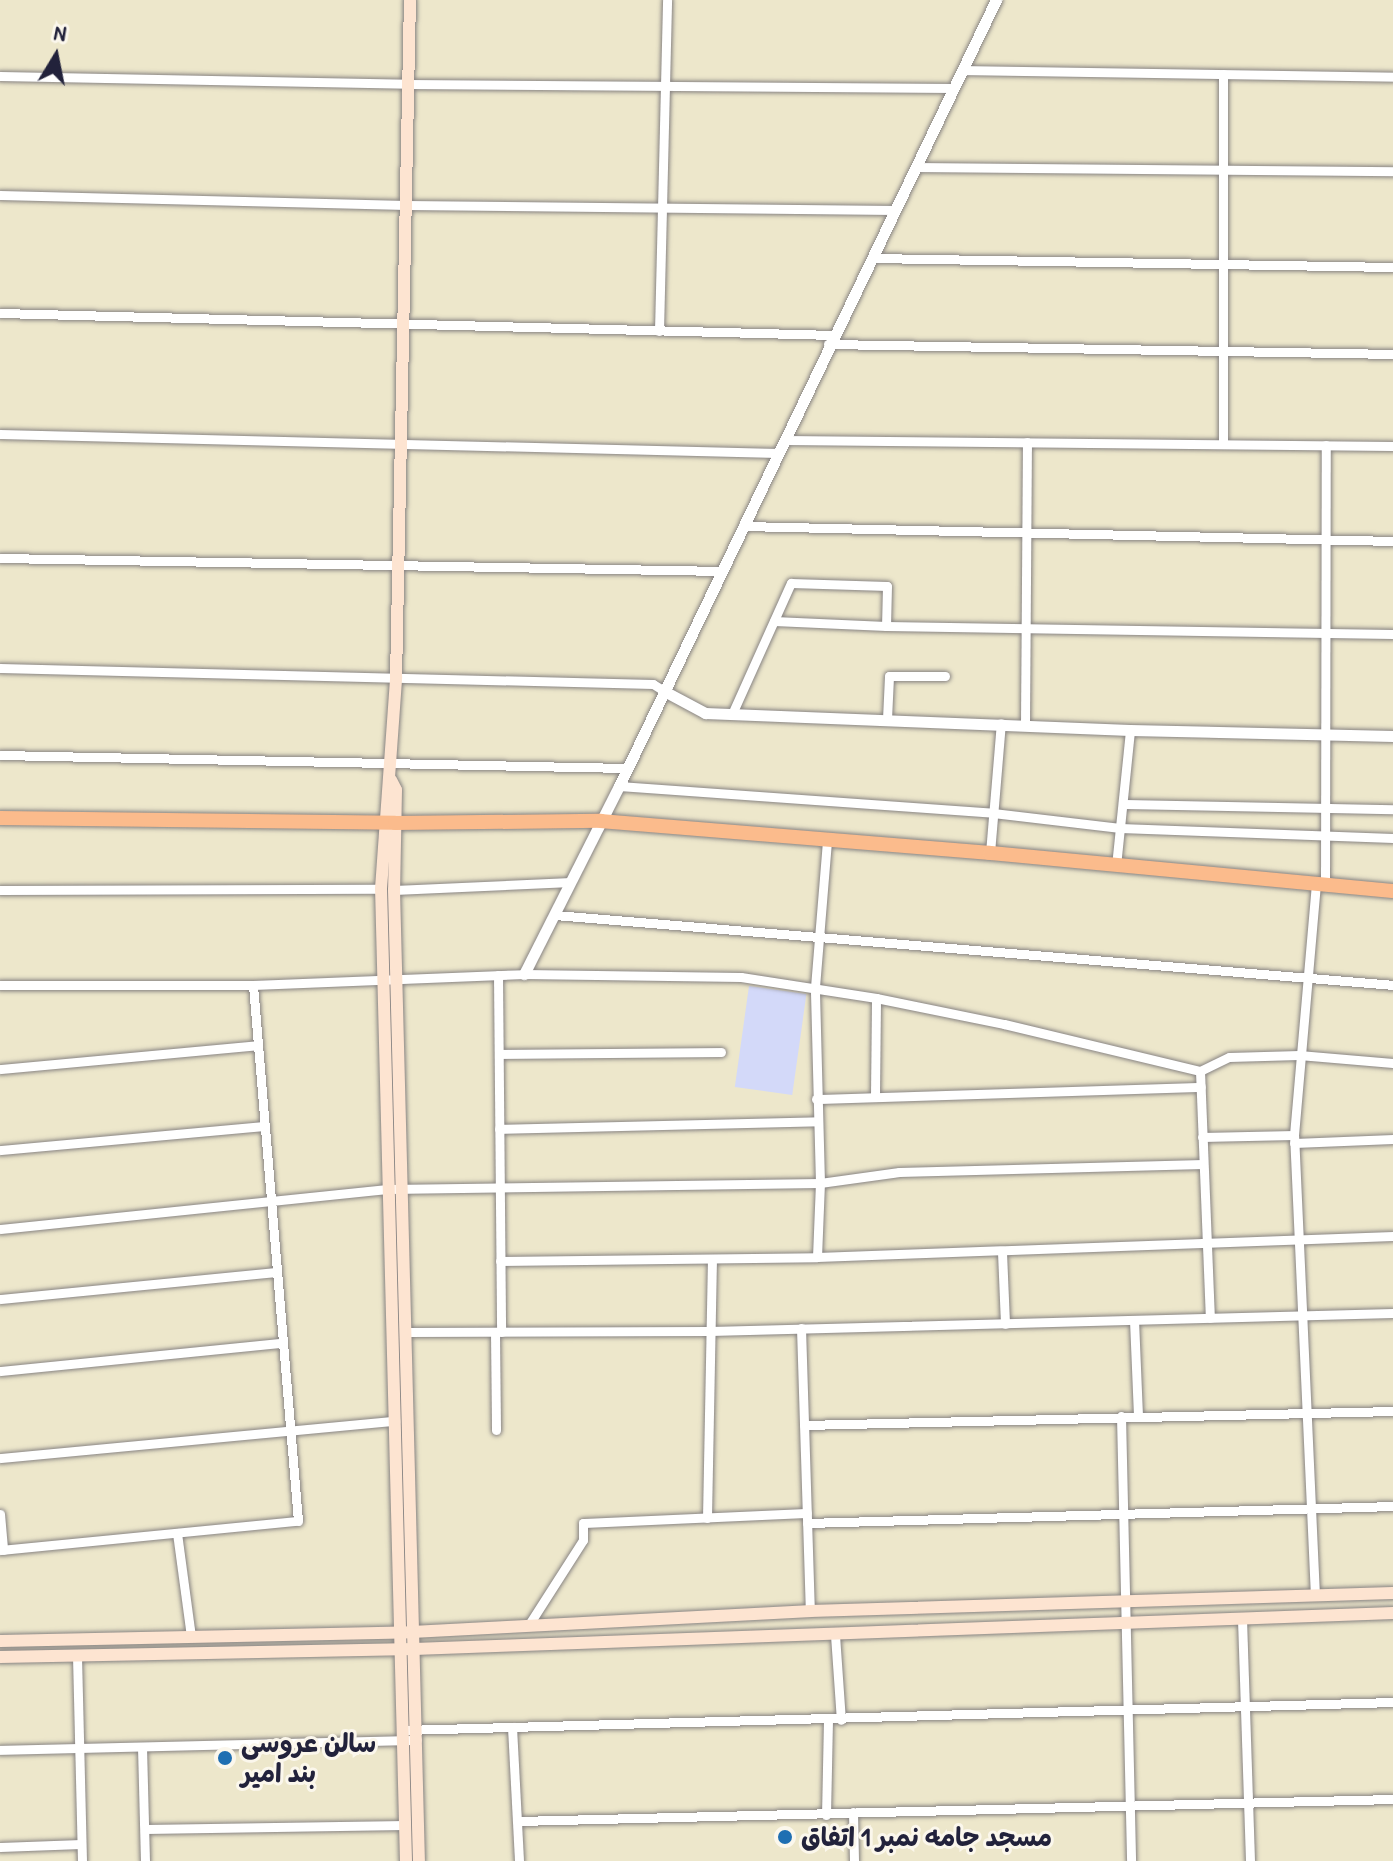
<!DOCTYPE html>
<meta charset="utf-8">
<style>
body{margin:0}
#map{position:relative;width:1393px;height:1861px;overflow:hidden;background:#ede7cb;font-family:"Patrick Hand","Playpen Sans Arabic",sans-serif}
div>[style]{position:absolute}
.built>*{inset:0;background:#d3d9f9;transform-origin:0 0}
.roads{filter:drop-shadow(0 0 2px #888483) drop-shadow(0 0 2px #888483)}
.minor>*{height:9px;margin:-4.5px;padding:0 4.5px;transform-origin:4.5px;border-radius:4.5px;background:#fff}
.tertiary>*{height:11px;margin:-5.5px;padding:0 5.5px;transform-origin:5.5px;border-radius:5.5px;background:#fff}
.secondary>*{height:12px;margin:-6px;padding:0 6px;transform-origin:6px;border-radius:6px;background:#fde4d1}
.primary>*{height:14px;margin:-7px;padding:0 7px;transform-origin:7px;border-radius:7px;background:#fbbb8c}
.dots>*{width:22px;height:22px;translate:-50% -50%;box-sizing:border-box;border:4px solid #fbf7ec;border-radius:50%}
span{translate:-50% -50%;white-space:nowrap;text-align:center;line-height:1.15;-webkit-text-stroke:6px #fbf7ec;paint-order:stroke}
.poi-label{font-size:26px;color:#22223b;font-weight:700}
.left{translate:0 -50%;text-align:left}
.north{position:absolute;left:16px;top:16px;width:80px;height:80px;-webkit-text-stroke:6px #fbf7ec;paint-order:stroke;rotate:10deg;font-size:22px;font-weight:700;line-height:32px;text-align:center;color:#22223b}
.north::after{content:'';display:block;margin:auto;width:28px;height:36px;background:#22223b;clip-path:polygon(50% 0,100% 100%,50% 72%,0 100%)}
</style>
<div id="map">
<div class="built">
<div style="left:749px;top:986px;width:58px;height:102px;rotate:8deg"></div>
</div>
<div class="roads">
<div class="minor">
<div style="left:963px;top:70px;width:430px;rotate:0.9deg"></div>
<div style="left:1223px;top:74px;width:370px;rotate:90deg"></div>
<div style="left:0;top:76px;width:408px;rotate:1.1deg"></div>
<div style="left:408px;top:84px;width:545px;rotate:0.42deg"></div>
<div style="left:918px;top:167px;width:475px;rotate:0.5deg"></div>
<div style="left:0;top:195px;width:406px;rotate:1.4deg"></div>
<div style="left:406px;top:205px;width:489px;rotate:0.6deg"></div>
<div style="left:872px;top:258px;width:521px;rotate:0.99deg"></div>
<div style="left:0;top:313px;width:833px;rotate:1.51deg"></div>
<div style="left:659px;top:331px;width:331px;rotate:-88.6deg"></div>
<div style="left:828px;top:344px;width:565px;rotate:1.01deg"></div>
<div style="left:0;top:434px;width:778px;rotate:1.4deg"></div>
<div style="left:784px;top:440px;width:609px;rotate:0.56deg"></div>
<div style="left:743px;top:526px;width:650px;rotate:1.32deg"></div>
<div style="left:0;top:558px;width:722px;rotate:1.03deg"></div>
<div style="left:774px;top:621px;width:112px;rotate:2.6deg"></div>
<div style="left:886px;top:626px;width:507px;rotate:0.9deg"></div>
<div style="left:0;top:668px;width:653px;rotate:1.4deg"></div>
<div style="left:653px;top:684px;width:13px;rotate:32deg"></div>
<div style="left:732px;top:714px;width:144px;rotate:-65.8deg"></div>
<div style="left:791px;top:583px;width:96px;rotate:1.8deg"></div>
<div style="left:887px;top:586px;width:40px;rotate:91.4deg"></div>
<div style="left:887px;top:719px;width:43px;rotate:-87.3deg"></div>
<div style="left:889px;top:676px;width:56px"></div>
<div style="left:1025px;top:725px;width:283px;rotate:-89.6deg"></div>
<div style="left:0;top:755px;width:628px;rotate:1.19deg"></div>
<div style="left:619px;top:786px;width:375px;rotate:4.1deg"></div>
<div style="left:993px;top:813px;width:128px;rotate:6.7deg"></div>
<div style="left:1120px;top:828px;width:273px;rotate:2.1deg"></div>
<div style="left:1125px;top:804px;width:268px;rotate:1.1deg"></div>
<div style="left:990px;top:853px;width:130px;rotate:-85.2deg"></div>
<div style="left:1116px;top:866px;width:137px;rotate:-84.1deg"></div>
<div style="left:1325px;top:885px;width:440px;rotate:-89.9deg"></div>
<div style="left:0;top:890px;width:381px;rotate:-0.2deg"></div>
<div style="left:394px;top:890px;width:177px;rotate:-2.6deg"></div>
<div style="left:555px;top:915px;width:841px;rotate:4.77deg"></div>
<div style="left:498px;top:975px;width:357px;rotate:89.5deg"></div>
<div style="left:0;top:985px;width:253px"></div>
<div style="left:253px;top:985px;width:271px;rotate:-2.3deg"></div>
<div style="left:524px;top:974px;width:217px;rotate:0.8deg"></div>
<div style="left:741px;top:977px;width:137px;rotate:8.8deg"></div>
<div style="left:876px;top:998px;width:131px;rotate:11.5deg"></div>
<div style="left:1004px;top:1024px;width:202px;rotate:13.5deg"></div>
<div style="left:1200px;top:1071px;width:32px;rotate:-26deg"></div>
<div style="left:1229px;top:1057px;width:70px;rotate:-1.6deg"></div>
<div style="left:1299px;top:1055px;width:94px;rotate:4.9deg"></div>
<div style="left:499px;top:1054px;width:222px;rotate:-0.5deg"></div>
<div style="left:0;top:1069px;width:259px;rotate:-5.3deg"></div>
<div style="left:1200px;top:1071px;width:247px;rotate:87.7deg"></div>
<div style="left:875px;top:1096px;width:98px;rotate:-89.4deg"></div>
<div style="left:816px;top:1099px;width:385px;rotate:-1.8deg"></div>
<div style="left:499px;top:1129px;width:317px;rotate:-1.4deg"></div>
<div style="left:1202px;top:1137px;width:92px;rotate:-1.2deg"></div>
<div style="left:1294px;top:1143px;width:99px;rotate:-2.3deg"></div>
<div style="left:0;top:1150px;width:266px;rotate:-5.2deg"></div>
<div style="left:0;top:1229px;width:392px;rotate:-5.9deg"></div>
<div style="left:390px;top:1189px;width:430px;rotate:-0.8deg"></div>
<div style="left:820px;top:1183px;width:80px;rotate:-7.9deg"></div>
<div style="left:899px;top:1172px;width:304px;rotate:-1.5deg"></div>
<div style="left:1002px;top:1252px;width:72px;rotate:87.6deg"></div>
<div style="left:817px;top:1257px;width:74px;rotate:-87.7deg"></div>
<div style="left:820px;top:1183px;width:196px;rotate:-91.5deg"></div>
<div style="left:815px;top:987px;width:146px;rotate:-85.3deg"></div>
<div style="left:500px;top:1261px;width:317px;rotate:-0.7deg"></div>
<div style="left:817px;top:1257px;width:576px;rotate:-2.09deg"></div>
<div style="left:0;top:1299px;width:278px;rotate:-5.6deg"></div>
<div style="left:1134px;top:1320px;width:95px;rotate:87.6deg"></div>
<div style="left:801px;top:1328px;width:283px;rotate:88.2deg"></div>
<div style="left:406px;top:1332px;width:304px;rotate:-0.2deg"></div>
<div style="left:710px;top:1331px;width:683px;rotate:-1.51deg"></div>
<div style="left:495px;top:1332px;width:98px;rotate:89.4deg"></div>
<div style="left:0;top:1371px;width:284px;rotate:-5.7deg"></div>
<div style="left:1121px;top:1416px;width:445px;rotate:88.7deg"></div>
<div style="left:804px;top:1425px;width:589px;rotate:-1.36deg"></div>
<div style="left:0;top:1458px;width:397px;rotate:-5.4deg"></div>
<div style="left:0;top:1514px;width:36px;rotate:85deg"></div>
<div style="left:707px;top:1518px;width:259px;rotate:-88.9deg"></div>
<div style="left:807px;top:1523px;width:586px;rotate:-1.66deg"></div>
<div style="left:177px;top:1533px;width:105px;rotate:82.3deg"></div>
<div style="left:0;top:1550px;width:299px;rotate:-5.6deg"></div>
<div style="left:298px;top:1521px;width:538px;rotate:-94.8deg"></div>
<div style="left:1315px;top:1596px;width:461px;rotate:-92.6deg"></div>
<div style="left:1294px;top:1135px;width:252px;rotate:-85deg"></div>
<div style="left:1242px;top:1619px;width:242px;rotate:88.1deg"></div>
<div style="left:528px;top:1626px;width:102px;rotate:-57.4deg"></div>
<div style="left:583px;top:1540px;width:17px;rotate:-90deg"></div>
<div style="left:583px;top:1523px;width:224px;rotate:-2.6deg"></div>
<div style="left:835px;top:1635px;width:85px;rotate:86deg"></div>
<div style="left:77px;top:1656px;width:205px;rotate:88.6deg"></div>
<div style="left:512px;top:1727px;width:134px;rotate:87deg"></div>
<div style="left:404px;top:1730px;width:989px;rotate:-1.62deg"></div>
<div style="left:142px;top:1747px;width:114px;rotate:88.5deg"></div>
<div style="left:0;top:1750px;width:417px;rotate:-1.4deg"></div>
<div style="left:853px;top:1812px;width:49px;rotate:88.8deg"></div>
<div style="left:826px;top:1815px;width:94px;rotate:-88.8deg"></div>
<div style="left:518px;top:1821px;width:875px;rotate:-1.44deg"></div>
<div style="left:145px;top:1829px;width:260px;rotate:-0.9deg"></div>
<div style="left:0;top:1847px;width:81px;rotate:-2.1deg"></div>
</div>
<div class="tertiary">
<div style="left:664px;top:691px;width:47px;rotate:28.2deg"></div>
<div style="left:705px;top:713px;width:425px;rotate:2.3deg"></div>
<div style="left:1130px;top:730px;width:263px;rotate:1.3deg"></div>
<div style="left:524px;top:974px;width:211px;rotate:-63.2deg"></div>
<div style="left:619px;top:786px;width:872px;rotate:-64.38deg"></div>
</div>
<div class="secondary">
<div style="left:391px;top:780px;width:11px;rotate:63deg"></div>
<div style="left:396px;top:790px;width:100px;rotate:91.1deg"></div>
<div style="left:394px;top:890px;width:971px;rotate:88.53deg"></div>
<div style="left:0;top:1641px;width:413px;rotate:-1.2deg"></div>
<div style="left:413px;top:1632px;width:398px;rotate:-3deg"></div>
<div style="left:810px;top:1611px;width:583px;rotate:-1.77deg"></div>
<div style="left:0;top:1657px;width:414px;rotate:-1.1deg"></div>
<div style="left:414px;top:1649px;width:980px;rotate:-2.11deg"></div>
<div style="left:406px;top:1861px;width:972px;rotate:-91.47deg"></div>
<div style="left:381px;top:889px;width:212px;rotate:-85.9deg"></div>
<div style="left:396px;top:678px;width:678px;rotate:-88.82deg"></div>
</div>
<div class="primary">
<div style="left:0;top:818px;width:395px;rotate:0.7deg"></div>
<div style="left:395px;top:823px;width:206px;rotate:-0.6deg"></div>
<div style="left:601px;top:821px;width:390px;rotate:4.7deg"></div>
<div style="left:990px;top:853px;width:405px;rotate:5.4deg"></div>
</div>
</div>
<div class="dots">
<div style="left:225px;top:1758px;background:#1f6fb2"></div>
<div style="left:785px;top:1837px;background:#1f6fb2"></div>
</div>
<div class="poi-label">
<span class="left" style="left:241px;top:1758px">سالن عروسی<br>بند امیر</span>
<span class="left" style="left:801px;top:1837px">مسجد جامه نمبر 1 اتفاق</span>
</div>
<div class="north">N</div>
</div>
